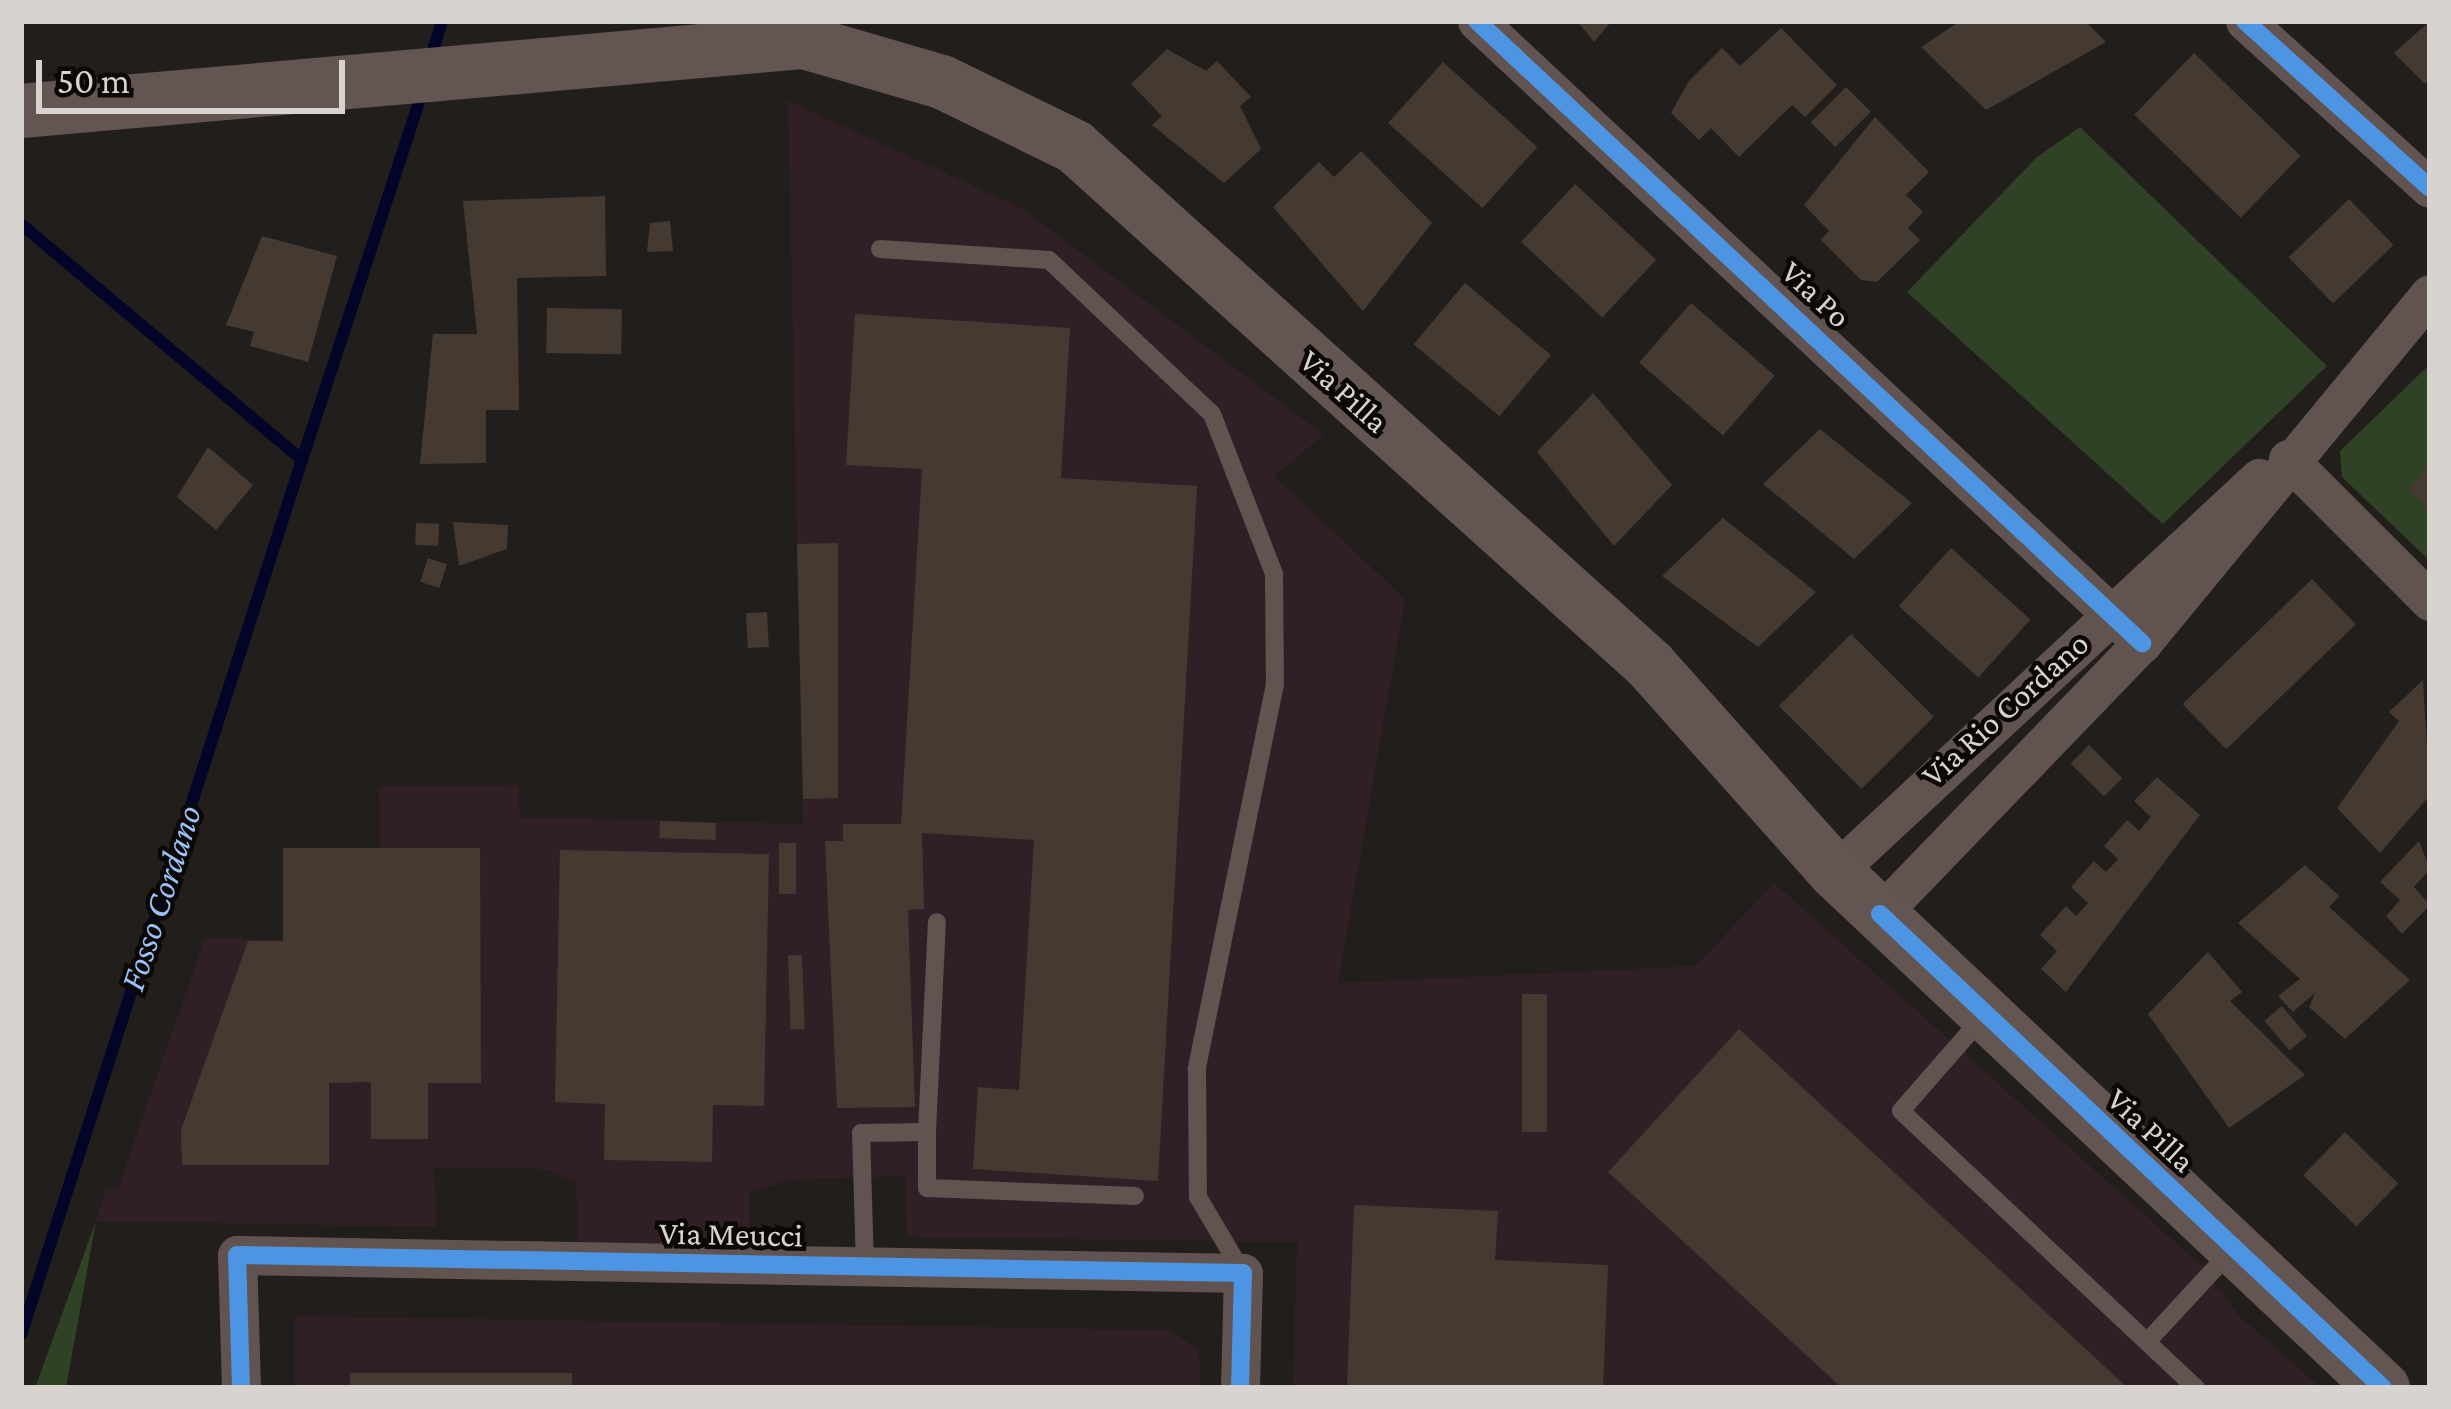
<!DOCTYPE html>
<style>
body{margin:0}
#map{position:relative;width:2451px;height:1409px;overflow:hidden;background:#221e1c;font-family:"Crimson Pro",serif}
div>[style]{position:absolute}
.industrial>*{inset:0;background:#302026}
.green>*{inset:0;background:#304225}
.stream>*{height:12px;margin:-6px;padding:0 6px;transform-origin:6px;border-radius:6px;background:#030528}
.building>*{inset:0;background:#443a31;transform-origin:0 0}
.service>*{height:18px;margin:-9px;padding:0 9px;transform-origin:9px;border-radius:9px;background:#615450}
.minor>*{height:39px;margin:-19.5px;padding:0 19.5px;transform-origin:19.5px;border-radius:19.5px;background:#615450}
.secondary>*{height:54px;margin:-27px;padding:0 27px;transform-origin:27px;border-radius:27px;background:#635552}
.cycleway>*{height:18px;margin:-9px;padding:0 9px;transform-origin:9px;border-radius:9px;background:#4d94e3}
span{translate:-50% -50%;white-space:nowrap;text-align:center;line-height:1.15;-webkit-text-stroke:9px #0c0806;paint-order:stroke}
.street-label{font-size:33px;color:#d9d3cf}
.water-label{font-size:36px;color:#99c1fa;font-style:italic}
.frame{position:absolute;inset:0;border:24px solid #d9d3cf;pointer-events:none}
.scale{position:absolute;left:36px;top:60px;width:309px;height:54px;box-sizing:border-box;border:6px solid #d9d3cf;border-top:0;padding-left:15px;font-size:36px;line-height:42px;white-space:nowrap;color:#d9d3cf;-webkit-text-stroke:9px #0c0806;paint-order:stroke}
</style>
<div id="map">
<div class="industrial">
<div style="clip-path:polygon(788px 101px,1021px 208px,1324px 435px,1274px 476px,1405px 599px,1338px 983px,1696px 966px,1774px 883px,2205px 1269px,2238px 1315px,2321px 1388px,1293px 1388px,1297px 1242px,907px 1237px,905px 1176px,789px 1180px,749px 1193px,750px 1246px,578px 1248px,576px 1182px,545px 1169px,434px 1168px,437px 1227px,96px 1221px,106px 1189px,118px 1189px,205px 937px,283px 940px,283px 848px,380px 848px,379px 786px,518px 785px,520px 817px,803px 824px)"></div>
<div style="clip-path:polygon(295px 1316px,1168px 1330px,1199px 1349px,1200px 1388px,295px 1388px)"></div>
</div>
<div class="green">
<div style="clip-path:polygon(2080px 127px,2327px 366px,2163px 524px,1907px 292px,2037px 157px)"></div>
<div style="clip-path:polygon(2430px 364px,2430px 561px,2342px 477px,2340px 451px)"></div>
<div style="clip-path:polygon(96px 1221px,66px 1388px,35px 1388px)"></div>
</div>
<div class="stream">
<div style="left:430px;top:61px;width:42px;rotate:-73.3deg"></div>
<div style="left:21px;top:224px;width:367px;rotate:40deg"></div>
<div style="left:302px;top:460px;width:387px;rotate:-71.9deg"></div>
<div style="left:21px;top:1335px;width:919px;rotate:-72.2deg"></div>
</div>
<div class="building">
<div style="clip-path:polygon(1577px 21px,1612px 21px,1594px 42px)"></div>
<div style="clip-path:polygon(1960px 21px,2085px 21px,2106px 42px,1986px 110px,1921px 47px)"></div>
<div style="clip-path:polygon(2430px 21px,2430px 79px,2425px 84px,2394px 53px)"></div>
<div style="clip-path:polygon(1781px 28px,1837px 85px,1805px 117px,1792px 105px,1739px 157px,1711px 128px,1699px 140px,1671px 113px,1689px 81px,1722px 48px,1740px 66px)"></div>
<div style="clip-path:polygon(1167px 49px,1206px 71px,1217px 61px,1251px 97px,1240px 106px,1261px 149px,1224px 183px,1152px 125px,1162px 116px,1131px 84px)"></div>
<div style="left:2194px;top:53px;width:148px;height:86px;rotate:44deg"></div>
<div style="left:1443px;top:62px;width:127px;height:82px;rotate:42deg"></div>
<div style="left:1846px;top:87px;width:35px;height:50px;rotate:45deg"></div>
<div style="clip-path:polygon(1875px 117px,1929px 172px,1906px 195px,1923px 212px,1908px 228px,1920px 240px,1877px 282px,1861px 280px,1821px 240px,1829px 231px,1804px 205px)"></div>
<div style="clip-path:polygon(1361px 151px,1432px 223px,1363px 311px,1273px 207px,1319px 162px,1334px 177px)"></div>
<div style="left:1575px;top:184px;width:111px;height:79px;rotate:43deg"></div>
<div style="clip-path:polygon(605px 196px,606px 276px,517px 278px,519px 410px,486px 410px,486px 463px,420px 464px,433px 334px,477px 334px,463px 201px)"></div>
<div style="left:2349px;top:199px;width:64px;height:84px;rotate:46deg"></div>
<div style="clip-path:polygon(670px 221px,673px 251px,647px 252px,650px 223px)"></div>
<div style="clip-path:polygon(262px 236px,337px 256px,308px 362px,250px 346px,254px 332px,226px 325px)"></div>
<div style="left:1465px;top:283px;width:112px;height:80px;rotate:40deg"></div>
<div style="left:1691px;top:303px;width:111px;height:79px;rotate:41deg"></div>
<div style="left:547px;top:308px;width:75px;height:45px;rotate:1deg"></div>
<div style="clip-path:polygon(855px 314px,1070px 328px,1061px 478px,1197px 486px,1158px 1181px,973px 1169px,978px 1087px,1019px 1090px,1034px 840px,922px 833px,924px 909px,908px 910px,915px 1107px,837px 1108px,825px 841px,843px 841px,843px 824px,901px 824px,922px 469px,846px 465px)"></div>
<div style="clip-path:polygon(1593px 393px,1672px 485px,1614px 546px,1537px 452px)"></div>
<div style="clip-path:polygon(1820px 429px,1912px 503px,1854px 559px,1763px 484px)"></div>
<div style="clip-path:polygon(208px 447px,253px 485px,216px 530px,177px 497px)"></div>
<div style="clip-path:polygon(2430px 465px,2430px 509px,2408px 490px)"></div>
<div style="clip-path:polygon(1723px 518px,1816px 592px,1758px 647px,1662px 576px)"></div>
<div style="clip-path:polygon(453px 522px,508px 525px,507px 549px,459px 566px)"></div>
<div style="left:416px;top:523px;width:23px;height:22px;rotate:2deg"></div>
<div style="clip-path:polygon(838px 543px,838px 798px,803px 799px,797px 544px)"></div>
<div style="left:1951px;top:548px;width:107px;height:78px;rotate:42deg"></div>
<div style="left:428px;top:558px;width:20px;height:25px;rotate:18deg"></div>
<div style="left:2312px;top:579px;width:63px;height:180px;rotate:46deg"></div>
<div style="left:767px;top:612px;width:35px;height:21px;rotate:87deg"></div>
<div style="left:1851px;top:634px;width:117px;height:102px;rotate:45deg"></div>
<div style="clip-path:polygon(2423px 680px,2430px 795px,2380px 853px,2337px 808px,2399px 721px,2389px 712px)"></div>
<div style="left:2089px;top:745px;width:47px;height:26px;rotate:45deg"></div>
<div style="clip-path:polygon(2157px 777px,2200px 815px,2066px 992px,2041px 969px,2057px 951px,2040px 935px,2066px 906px,2076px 916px,2088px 903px,2071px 887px,2094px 861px,2106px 872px,2118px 859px,2104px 846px,2127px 820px,2139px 831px,2151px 817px,2134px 801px)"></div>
<div style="left:660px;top:821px;width:56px;height:17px;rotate:2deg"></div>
<div style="clip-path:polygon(2419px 841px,2430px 869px,2414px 887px,2430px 905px,2402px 934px,2386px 916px,2400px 900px,2380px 882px)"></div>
<div style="left:779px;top:843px;width:17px;height:51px"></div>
<div style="clip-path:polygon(283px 848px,480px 848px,481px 1083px,428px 1083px,428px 1139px,371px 1139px,371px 1082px,329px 1083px,329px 1165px,182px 1165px,181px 1130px,248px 941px,283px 941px)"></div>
<div style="clip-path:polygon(560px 850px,769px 854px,764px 1106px,713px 1105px,712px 1162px,604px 1160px,605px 1104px,555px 1102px)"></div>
<div style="clip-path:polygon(2305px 865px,2339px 896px,2329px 907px,2410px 980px,2345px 1039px,2309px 1007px,2315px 993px,2293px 1012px,2278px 996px,2300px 979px,2238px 923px)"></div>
<div style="clip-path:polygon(2208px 952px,2242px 992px,2230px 1001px,2305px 1075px,2229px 1128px,2148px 1014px)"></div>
<div style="left:802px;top:955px;width:74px;height:14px;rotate:88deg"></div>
<div style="left:1522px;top:994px;width:25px;height:138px"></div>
<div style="left:2282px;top:1006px;width:39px;height:23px;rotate:50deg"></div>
<div style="clip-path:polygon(1739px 1029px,2128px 1388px,1842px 1388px,1608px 1172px)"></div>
<div style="left:2345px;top:1132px;width:74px;height:60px;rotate:44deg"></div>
<div style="clip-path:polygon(1354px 1205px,1498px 1211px,1495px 1260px,1608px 1265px,1603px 1388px,1347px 1388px)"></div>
<div style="left:350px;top:1373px;width:222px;height:15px"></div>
</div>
<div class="service">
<div style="left:880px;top:249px;width:169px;rotate:3.7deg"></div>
<div style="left:1049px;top:260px;width:224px;rotate:43.4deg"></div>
<div style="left:1212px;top:414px;width:172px;rotate:68.8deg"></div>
<div style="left:1274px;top:574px;width:110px;rotate:89.5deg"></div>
<div style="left:1275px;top:684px;width:393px;rotate:101.5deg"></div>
<div style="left:1197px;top:1069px;width:128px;rotate:89.6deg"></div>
<div style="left:1198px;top:1197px;width:88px;rotate:59.4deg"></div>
<div style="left:1982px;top:1018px;width:123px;rotate:131.1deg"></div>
<div style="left:1901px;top:1111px;width:405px;rotate:43.2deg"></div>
<div style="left:927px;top:1132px;width:56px;rotate:90deg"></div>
<div style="left:927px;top:1188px;width:208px;rotate:2.2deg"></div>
<div style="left:865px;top:1266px;width:133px;rotate:-91.7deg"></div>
<div style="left:861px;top:1133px;width:66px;rotate:-0.9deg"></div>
<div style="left:927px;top:1132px;width:210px;rotate:-87.3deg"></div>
<div style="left:2147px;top:1342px;width:121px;rotate:-47.3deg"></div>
</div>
<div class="minor">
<div style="left:1477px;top:21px;width:911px;rotate:43.09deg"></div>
<div style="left:2245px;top:21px;width:249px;rotate:42.1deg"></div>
<div style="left:2288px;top:459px;width:201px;rotate:45deg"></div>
<div style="left:1835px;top:872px;width:579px;rotate:-42.9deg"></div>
<div style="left:1880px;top:914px;width:377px;rotate:-46deg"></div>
<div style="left:2142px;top:643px;width:452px;rotate:-50.5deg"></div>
<div style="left:241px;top:1388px;width:133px;rotate:-91.7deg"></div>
<div style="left:237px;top:1255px;width:1006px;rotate:1.03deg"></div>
<div style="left:1243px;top:1273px;width:115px;rotate:91.5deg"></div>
</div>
<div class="secondary">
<div style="left:21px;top:111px;width:786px;rotate:-5.04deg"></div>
<div style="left:804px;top:42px;width:144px;rotate:16.2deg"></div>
<div style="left:942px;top:82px;width:148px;rotate:26deg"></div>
<div style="left:1075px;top:147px;width:774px;rotate:42.01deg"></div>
<div style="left:1650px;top:665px;width:278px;rotate:48.2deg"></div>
<div style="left:1835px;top:872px;width:753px;rotate:43.28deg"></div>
</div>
<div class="cycleway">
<div style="left:1477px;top:21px;width:911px;rotate:43.09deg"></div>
<div style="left:2245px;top:21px;width:249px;rotate:42.1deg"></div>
<div style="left:1880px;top:914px;width:691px;rotate:43.3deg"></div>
<div style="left:241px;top:1388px;width:133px;rotate:-91.7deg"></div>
<div style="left:237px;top:1255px;width:1006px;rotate:1.03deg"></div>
<div style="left:1243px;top:1273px;width:115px;rotate:91.5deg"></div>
</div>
<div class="street-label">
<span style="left:1816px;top:294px;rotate:43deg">Via Po</span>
<span style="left:1344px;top:391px;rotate:42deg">Via Pilla</span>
<span style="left:2005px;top:709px;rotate:-42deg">Via Rio Cordano</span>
<span style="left:2151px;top:1130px;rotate:43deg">Via Pilla</span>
<span style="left:731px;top:1234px;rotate:1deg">Via Meucci</span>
</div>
<div class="water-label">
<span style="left:161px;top:898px;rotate:-72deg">Fosso Cordano</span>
</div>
<div class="frame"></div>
<div class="scale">50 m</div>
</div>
